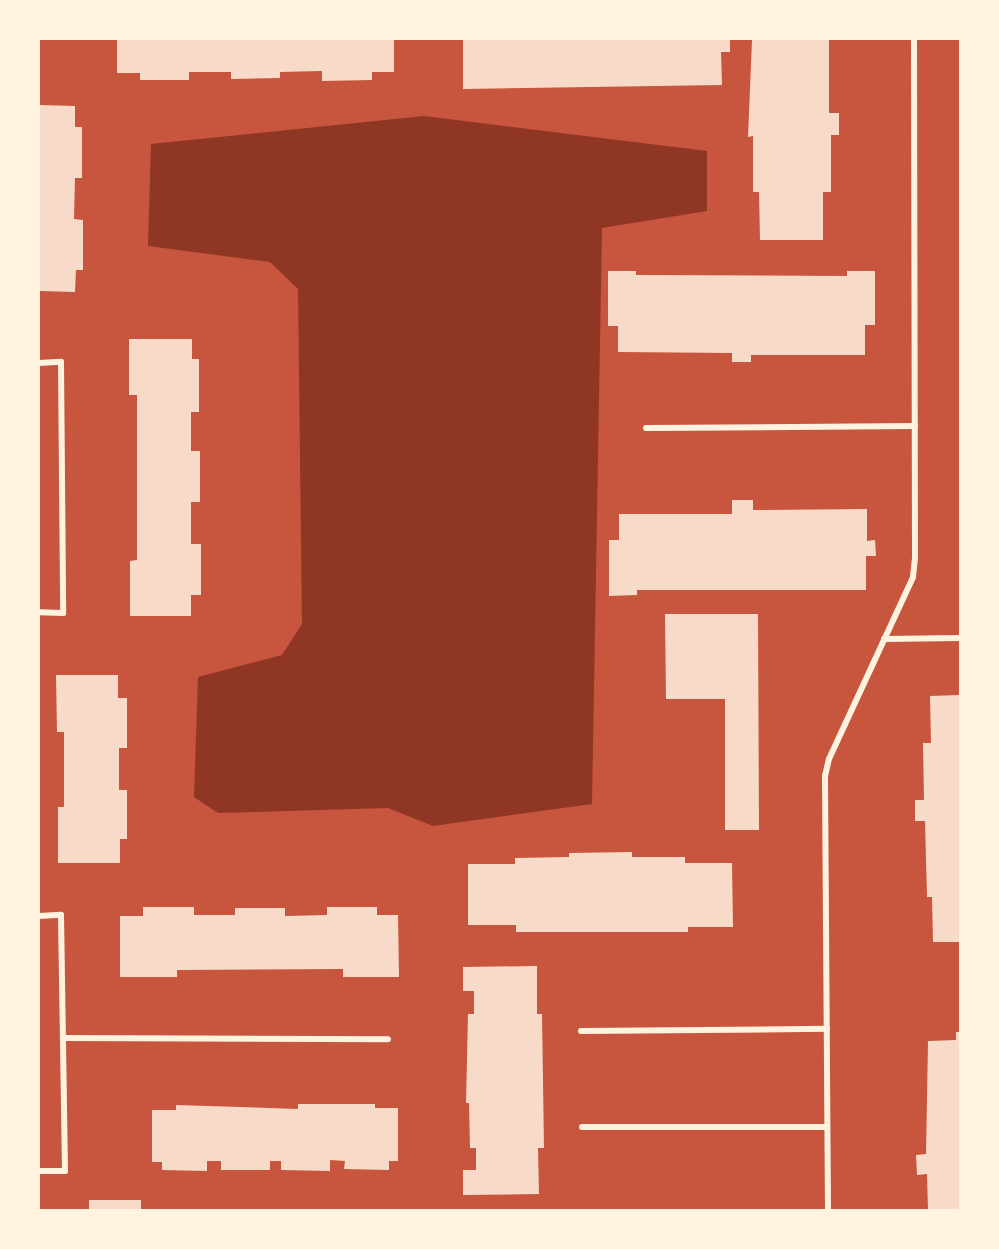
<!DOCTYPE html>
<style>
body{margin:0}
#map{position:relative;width:999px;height:1249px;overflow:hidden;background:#c8553d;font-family:"Varela Round",sans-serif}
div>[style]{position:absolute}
.water>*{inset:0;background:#8f3625}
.building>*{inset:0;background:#f7dbc8;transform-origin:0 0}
.minor>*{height:6px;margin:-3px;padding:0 3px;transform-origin:3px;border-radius:3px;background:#fff3e0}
span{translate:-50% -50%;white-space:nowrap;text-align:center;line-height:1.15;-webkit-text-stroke:5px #fff3e0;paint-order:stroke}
.frame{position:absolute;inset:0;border:40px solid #fff3e0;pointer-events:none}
</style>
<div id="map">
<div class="water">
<div style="clip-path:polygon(424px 116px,707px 151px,707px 211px,602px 228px,592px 804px,433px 826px,388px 808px,218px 813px,194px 797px,198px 677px,282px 655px,302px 624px,298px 289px,270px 262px,148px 246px,151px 144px)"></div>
</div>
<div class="building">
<div style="clip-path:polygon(117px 39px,394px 39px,394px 72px,372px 72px,372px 80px,322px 81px,322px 71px,280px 72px,280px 78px,231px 79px,231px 72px,189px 72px,189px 80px,140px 80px,140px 73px,117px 73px)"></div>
<div style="clip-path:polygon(463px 39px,730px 39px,730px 52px,721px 52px,722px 85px,463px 89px)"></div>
<div style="clip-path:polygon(752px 40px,829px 40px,829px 113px,839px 113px,839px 135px,831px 135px,831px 192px,823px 192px,823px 240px,760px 240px,759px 192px,753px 192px,753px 136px,748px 137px)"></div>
<div style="clip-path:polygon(39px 105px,75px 106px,75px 127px,82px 127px,82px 178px,75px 178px,74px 219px,83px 220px,83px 270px,76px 270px,75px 292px,39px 291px)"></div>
<div style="clip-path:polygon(608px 271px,636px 271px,636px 275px,847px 276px,847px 271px,875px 271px,875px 325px,865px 325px,865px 355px,751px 355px,751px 362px,732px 362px,732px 353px,618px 352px,618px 326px,608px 326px)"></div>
<div style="clip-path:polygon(129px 339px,192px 339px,192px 359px,199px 359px,199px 412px,191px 412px,191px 451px,200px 451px,200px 502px,191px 502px,191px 544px,201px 544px,201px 595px,191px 595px,191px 616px,130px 616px,130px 561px,137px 560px,137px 395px,129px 395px)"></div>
<div style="clip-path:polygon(732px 500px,753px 500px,753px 510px,867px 509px,867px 541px,875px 540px,876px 556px,866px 556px,866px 590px,637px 590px,637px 595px,609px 596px,609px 540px,619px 540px,619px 514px,732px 514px)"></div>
<div style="clip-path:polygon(665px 614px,758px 614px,759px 830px,725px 830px,725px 699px,666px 699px)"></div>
<div style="clip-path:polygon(56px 675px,118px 675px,118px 698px,127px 698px,127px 748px,119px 748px,119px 790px,127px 790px,127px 839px,120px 839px,120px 863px,58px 863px,58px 807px,64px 807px,64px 732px,57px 732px)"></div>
<div style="clip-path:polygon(960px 695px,960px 942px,933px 942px,932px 897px,927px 897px,925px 821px,915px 821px,915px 800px,924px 800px,923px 743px,931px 743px,930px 696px)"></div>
<div style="clip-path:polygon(632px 852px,632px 857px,685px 857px,685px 863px,732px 863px,733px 927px,688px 927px,688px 932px,516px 932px,516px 925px,468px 925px,468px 864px,515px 864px,515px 858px,569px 857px,569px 853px)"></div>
<div style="clip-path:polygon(143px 907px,194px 907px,194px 915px,235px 915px,235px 908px,285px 908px,285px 916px,327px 915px,327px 907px,377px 907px,377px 915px,398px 915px,399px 977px,343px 977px,343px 969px,177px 970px,177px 977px,120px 977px,120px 916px,143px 916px)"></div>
<div style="clip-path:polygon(537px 966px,537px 1014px,542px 1014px,544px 1148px,538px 1148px,539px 1194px,463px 1195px,463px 1170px,476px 1170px,476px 1148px,470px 1148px,469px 1103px,466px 1103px,468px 1014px,474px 1014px,474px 991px,463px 991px,463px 967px)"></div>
<div style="clip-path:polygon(956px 1032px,960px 1032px,960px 1210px,928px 1210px,927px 1174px,917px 1175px,916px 1155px,926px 1154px,928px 1041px,956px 1040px)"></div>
<div style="clip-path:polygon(298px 1104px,375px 1104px,375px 1108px,398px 1108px,398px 1161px,389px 1161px,389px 1170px,344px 1169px,345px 1161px,330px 1160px,330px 1171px,281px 1170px,281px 1161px,270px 1161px,270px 1170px,221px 1170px,221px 1161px,207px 1161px,207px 1171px,162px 1170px,162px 1162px,152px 1162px,152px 1110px,176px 1110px,176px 1105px,298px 1109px)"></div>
<div style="left:89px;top:1200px;width:52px;height:10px"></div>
</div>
<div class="minor">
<div style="left:39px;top:363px;width:22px;rotate:-3deg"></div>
<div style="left:61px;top:362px;width:251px;rotate:89.5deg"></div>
<div style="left:63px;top:613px;width:24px;rotate:-178deg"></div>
<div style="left:646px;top:428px;width:269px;rotate:-0.4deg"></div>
<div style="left:884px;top:639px;width:76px;rotate:-0.8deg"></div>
<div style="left:39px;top:916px;width:22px;rotate:-3deg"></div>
<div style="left:61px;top:915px;width:256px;rotate:89.1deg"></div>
<div style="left:65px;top:1171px;width:26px;rotate:180deg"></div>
<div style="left:581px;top:1031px;width:246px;rotate:-0.5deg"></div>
<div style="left:63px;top:1038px;width:325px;rotate:0.2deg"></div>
<div style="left:582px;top:1127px;width:245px"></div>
<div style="left:828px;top:1210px;width:434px;rotate:-90.4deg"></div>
<div style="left:825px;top:776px;width:17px;rotate:-77deg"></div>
<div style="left:829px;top:759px;width:200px;rotate:-65.2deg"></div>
<div style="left:913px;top:577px;width:19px;rotate:-84deg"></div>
<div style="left:915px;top:558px;width:519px;rotate:-90.11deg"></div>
</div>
<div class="frame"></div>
</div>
